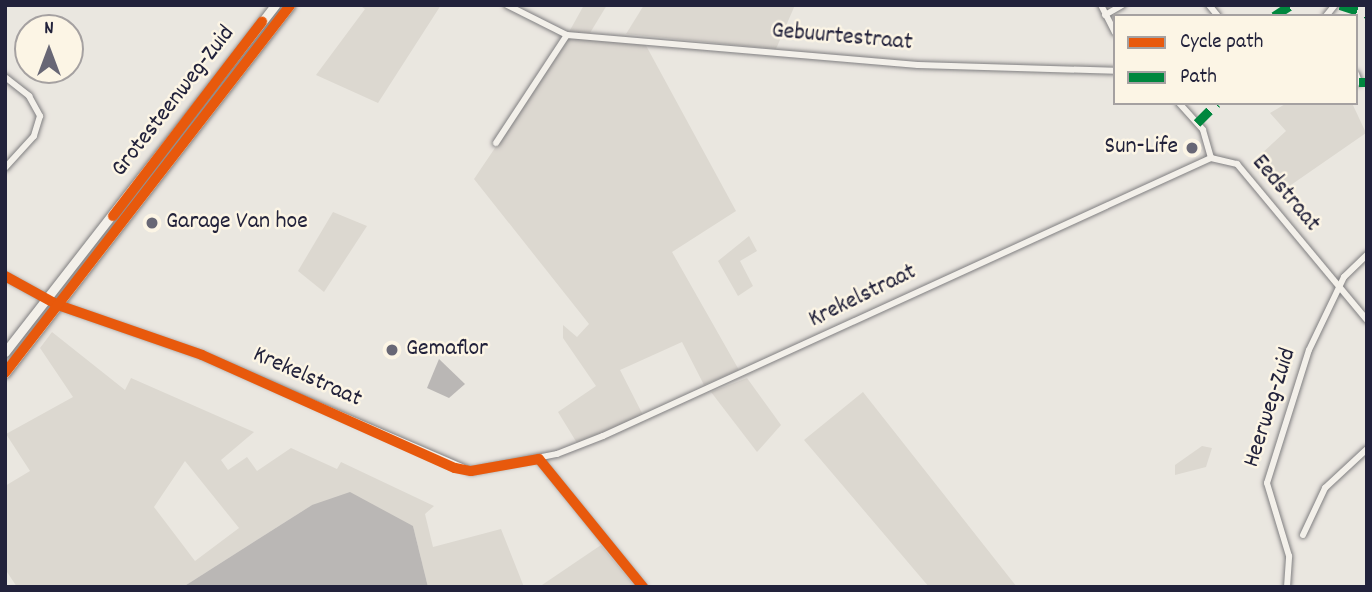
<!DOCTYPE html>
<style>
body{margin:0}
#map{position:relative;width:1372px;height:592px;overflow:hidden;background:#eae7e0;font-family:Dekko,sans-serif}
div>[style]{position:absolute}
.green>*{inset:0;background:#dcd8d0}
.water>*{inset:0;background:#bab7b5}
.roads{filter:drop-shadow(0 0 2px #807f81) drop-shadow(0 0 2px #807f81)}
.minor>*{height:6px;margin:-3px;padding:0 3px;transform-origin:3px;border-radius:3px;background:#f3f0ea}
.highway>*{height:9px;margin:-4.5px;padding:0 4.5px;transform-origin:4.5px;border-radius:4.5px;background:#f3f0ea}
.quiet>*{height:9px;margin-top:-4.5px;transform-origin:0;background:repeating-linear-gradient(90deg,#00873e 0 18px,transparent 0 27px)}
.cycleway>*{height:10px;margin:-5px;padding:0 5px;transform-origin:5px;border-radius:5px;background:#e8590c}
.dots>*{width:19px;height:19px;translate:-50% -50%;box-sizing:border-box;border:4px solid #fcf5e5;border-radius:50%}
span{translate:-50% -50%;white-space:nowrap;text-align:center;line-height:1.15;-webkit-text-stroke:5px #fcf5e5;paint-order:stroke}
.street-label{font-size:24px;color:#22223b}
.poi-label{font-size:24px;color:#22223b}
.right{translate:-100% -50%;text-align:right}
.left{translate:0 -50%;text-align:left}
.frame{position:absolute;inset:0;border:7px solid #22223b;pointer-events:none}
.legend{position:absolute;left:1113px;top:14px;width:245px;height:91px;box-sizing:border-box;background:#fcf5e5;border:2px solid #a5a1a1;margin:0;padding:9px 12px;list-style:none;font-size:21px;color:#22223b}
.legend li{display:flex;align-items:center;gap:14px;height:35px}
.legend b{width:35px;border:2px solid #a5a1a1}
.north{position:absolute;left:14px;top:14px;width:70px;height:70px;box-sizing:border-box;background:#fcf5e5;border:2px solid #a5a1a1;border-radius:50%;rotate:0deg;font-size:19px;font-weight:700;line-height:28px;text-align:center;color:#22223b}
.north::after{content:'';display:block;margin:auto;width:24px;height:32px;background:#686775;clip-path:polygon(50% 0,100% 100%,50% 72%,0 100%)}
</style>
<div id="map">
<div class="green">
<div style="clip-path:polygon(359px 5px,441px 5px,378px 103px,316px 75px,365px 9px)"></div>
<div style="clip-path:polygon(584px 5px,607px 5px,590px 33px,569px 32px)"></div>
<div style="clip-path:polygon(644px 5px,795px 5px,776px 49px,626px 34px)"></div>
<div style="clip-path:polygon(570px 37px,643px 40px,736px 211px,672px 252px,739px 370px,704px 385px,682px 342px,620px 370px,643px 415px,577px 443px,558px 412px,596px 386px,563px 338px,563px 325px,577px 337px,589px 324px,474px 179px)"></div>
<div style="clip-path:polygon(1287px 103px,1352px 103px,1366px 133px,1288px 187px,1260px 155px,1286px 131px,1270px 113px)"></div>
<div style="clip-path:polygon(333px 212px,367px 226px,324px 292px,298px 271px)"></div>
<div style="clip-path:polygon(749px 236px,757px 251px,740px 261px,753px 286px,738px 296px,718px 261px)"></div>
<div style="clip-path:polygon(evenodd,52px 332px,125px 390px,131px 378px,254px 432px,221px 460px,228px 470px,247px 457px,257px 471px,291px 448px,337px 469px,341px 462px,434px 506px,425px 514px,433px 547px,501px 529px,524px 587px,428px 587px,413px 526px,312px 505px,183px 587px,17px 587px,5px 569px,5px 486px,30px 471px,6px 434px,73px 397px,40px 348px,52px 332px,185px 461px,239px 528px,195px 561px,154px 507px,185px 461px)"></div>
<div style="clip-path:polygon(747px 378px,781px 425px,757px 452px,711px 392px)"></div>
<div style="clip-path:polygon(863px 392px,1009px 577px,1017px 587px,929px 587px,804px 440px)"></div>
<div style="clip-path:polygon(1202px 446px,1212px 448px,1206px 467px,1175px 475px,1175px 465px)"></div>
<div style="clip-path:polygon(601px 545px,636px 587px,539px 587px)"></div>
</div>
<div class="water">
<div style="clip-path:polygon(439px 359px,465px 384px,449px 398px,427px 388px)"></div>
<div style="clip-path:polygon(350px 492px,413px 526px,428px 587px,183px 587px,312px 505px)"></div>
</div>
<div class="roads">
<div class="minor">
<div style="left:507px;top:5px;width:67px;rotate:26.6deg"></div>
<div style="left:567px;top:35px;width:352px;rotate:4.9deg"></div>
<div style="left:918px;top:65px;width:197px;rotate:1.7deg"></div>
<div style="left:1101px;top:5px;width:31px;rotate:63deg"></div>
<div style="left:1209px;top:5px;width:14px;rotate:51deg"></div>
<div style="left:1105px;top:15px;width:20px;rotate:-30deg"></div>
<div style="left:1326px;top:16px;width:14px;rotate:-51deg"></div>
<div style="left:1356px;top:74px;width:9px;rotate:69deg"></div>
<div style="left:5px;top:77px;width:31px;rotate:38deg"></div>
<div style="left:29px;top:96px;width:23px;rotate:61deg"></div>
<div style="left:40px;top:116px;width:21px;rotate:107deg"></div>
<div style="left:34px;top:136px;width:43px;rotate:132.2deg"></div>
<div style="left:1179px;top:103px;width:36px;rotate:48deg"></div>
<div style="left:1203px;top:130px;width:29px;rotate:74deg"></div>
<div style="left:496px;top:143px;width:129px;rotate:-56.7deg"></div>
<div style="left:5px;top:276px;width:60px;rotate:28.7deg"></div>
<div style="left:58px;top:305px;width:152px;rotate:19.1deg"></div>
<div style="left:202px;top:355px;width:293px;rotate:23.3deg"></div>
<div style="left:471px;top:471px;width:88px;rotate:-11.2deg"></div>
<div style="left:557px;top:454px;width:49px;rotate:-21.4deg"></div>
<div style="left:603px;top:436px;width:669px;rotate:-24.57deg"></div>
<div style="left:1211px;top:158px;width:27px;rotate:13deg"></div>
<div style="left:1237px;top:164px;width:203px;rotate:50.2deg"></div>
<div style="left:539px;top:459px;width:165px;rotate:50.9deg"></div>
<div style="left:1303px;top:535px;width:52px;rotate:-64.9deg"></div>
<div style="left:1325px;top:488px;width:57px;rotate:-42.9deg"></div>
<div style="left:1287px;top:587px;width:31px;rotate:-86deg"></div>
<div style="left:1289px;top:556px;width:76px;rotate:-106.8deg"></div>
<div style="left:1267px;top:483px;width:139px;rotate:-72.5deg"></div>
<div style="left:1309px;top:350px;width:81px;rotate:-64.4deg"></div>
<div style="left:1344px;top:277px;width:32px;rotate:-44deg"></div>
</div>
<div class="highway">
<div style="left:5px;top:352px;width:440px;rotate:-52.1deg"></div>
<div style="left:5px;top:373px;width:465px;rotate:-52.2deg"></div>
</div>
</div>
<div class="quiet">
<div style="left:1340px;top:5px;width:28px;rotate:18deg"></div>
<div style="left:1274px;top:16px;width:20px;rotate:-33deg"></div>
<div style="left:1359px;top:82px;width:8px"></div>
<div style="left:1197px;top:123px;width:28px;rotate:-45deg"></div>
</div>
<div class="cycleway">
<div style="left:113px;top:216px;width:245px;rotate:-52.5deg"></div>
<div style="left:5px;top:276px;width:60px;rotate:28.7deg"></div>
<div style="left:58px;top:305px;width:152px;rotate:19.1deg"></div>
<div style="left:202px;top:355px;width:277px;rotate:24.1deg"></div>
<div style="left:455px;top:468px;width:16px;rotate:11deg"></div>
<div style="left:471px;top:471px;width:69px;rotate:-10deg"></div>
<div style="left:539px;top:459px;width:165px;rotate:50.9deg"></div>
<div style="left:5px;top:373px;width:465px;rotate:-52.2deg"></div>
</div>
<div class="dots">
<div style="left:1192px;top:148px;background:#686775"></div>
<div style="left:152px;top:223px;background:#686775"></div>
<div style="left:392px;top:350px;background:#686775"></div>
</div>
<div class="street-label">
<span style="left:842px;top:38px;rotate:5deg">Gebuurtestraat</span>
<span style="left:174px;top:102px;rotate:-52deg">Grotesteenweg-Zuid</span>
<span style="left:1285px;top:194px;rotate:50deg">Eedstraat</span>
<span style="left:863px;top:297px;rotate:-26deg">Krekelstraat</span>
<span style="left:307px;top:378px;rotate:24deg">Krekelstraat</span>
<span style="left:1271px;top:408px;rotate:-72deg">Heerweg-Zuid</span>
</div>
<div class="poi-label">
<span class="right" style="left:1178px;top:148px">Sun-Life</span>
<span class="left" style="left:166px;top:223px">Garage Van hoe</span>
<span class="left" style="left:406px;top:350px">Gemaflor</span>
</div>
<div class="frame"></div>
<ul class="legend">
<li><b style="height:9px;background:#e8590c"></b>Cycle path</li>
<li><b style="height:9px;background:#00873e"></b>Path</li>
</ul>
<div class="north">N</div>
</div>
